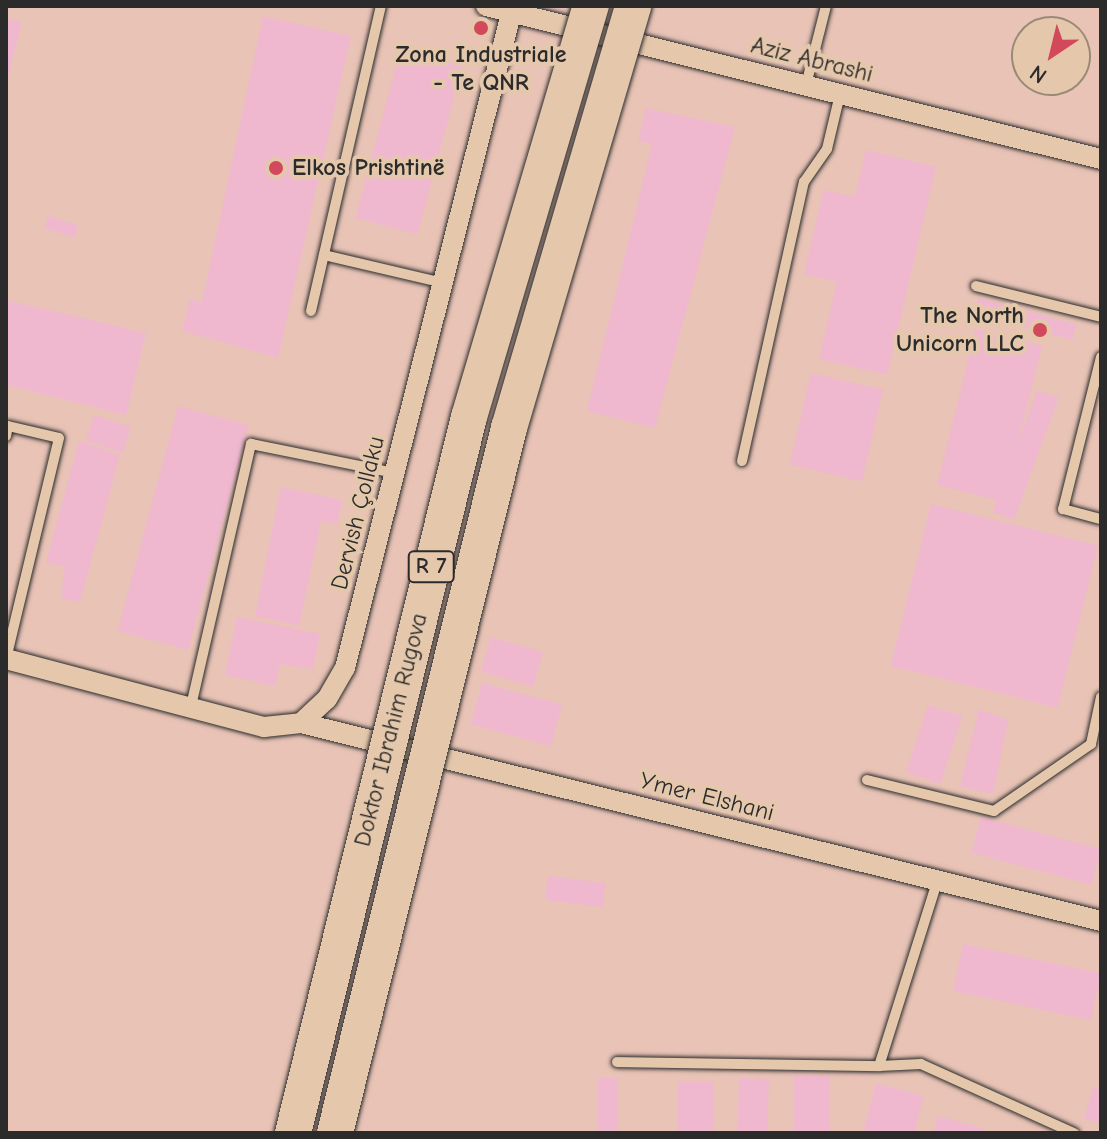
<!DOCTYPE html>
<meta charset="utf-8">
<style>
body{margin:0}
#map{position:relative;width:1107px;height:1139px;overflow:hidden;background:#e5c8ac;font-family:"Comic Neue",sans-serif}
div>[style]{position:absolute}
.built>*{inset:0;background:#e8c3b6}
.building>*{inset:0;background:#efb8cf;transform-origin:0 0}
.roads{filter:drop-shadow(0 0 2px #2b2b2b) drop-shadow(0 0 2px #2b2b2b)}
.service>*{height:10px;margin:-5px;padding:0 5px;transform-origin:5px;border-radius:5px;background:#e5c8ac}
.minor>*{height:20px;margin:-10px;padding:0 10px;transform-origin:10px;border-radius:10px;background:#e5c8ac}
.bridges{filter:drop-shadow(0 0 2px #2b2b2b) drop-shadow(0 0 2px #2b2b2b)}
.motorway-bridge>*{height:36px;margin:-18px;padding:0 18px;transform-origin:18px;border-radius:18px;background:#e5c8ac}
.dots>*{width:22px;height:22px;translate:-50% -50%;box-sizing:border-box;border:4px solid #e5c8ac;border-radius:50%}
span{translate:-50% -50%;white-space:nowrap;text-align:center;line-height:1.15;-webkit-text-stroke:8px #e5c8ac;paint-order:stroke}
.shield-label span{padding:2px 6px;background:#e5c8ac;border:2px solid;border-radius:6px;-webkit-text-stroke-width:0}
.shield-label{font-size:22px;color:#2b2b2b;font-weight:700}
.poi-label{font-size:24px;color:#2b2b2b;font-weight:700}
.left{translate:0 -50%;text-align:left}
.right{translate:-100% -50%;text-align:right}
.street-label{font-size:24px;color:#2b2b2b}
.frame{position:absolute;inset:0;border:8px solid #2b2b2b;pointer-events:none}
.north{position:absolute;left:1011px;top:16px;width:80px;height:80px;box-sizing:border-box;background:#e5c8ac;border:2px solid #9b8978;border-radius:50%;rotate:215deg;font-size:22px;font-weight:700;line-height:32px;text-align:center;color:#2b2b2b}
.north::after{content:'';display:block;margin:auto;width:28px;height:36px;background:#d1495b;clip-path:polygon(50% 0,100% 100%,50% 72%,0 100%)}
</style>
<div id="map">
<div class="built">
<div style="clip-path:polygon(evenodd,6px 6px,1101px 6px,1101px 1133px,6px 1133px,6px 6px,1027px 32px,1075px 32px,1075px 80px,1027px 80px,1027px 32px)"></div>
</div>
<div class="building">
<div style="clip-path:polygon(263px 16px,351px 36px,278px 358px,182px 331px,190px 299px,202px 302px)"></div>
<div style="clip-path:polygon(6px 18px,22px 22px,7px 82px,6px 82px)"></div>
<div style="left:401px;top:48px;width:64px;height:176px;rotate:15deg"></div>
<div style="clip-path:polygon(646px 108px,735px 127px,655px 428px,587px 411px,652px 144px,638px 141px)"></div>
<div style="clip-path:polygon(866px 150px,936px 167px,887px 375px,819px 359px,837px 282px,804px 274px,824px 190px,855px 197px)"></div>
<div style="left:48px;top:216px;width:31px;height:13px;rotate:17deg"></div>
<div style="left:978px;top:298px;width:102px;height:16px;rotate:15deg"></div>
<div style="clip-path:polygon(6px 300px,146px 333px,126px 415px,6px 385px)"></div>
<div style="left:976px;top:329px;width:68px;height:161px;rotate:14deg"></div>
<div style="left:811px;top:373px;width:74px;height:94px;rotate:13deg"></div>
<div style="left:1037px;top:390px;width:23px;height:130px;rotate:20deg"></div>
<div style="left:178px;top:406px;width:73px;height:233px;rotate:15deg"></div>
<div style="left:94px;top:415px;width:39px;height:27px;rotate:18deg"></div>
<div style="clip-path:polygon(79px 441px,120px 455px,80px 602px,61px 598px,65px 567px,46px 562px)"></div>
<div style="clip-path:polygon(281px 487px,342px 500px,337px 524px,321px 521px,299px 626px,255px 616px)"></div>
<div style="left:931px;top:504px;width:172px;height:167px;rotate:14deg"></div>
<div style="clip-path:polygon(237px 617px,320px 634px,313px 669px,280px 664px,275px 686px,225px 675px)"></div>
<div style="left:491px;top:637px;width:54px;height:36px;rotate:16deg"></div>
<div style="left:482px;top:683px;width:83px;height:43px;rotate:15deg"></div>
<div style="left:928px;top:705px;width:36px;height:71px;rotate:18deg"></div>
<div style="clip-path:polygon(979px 709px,1008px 720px,993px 794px,960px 786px)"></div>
<div style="left:981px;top:817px;width:124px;height:37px;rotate:15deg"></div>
<div style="left:548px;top:876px;width:58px;height:24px;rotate:7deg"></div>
<div style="left:963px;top:944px;width:141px;height:48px;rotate:12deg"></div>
<div style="left:794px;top:1075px;width:36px;height:58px"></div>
<div style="left:598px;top:1078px;width:20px;height:55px"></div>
<div style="left:739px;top:1078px;width:30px;height:55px;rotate:2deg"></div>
<div style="left:677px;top:1081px;width:37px;height:52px"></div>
<div style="clip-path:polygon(876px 1083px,924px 1096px,914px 1133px,863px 1133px)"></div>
<div style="clip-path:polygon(1093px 1088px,1101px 1089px,1101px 1123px,1084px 1119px)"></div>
<div style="clip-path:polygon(938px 1116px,985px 1129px,984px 1133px,933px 1133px)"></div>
</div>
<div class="roads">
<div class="service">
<div style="left:806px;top:85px;width:81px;rotate:-75.8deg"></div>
<div style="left:324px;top:255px;width:122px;rotate:13.2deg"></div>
<div style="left:976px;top:286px;width:129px;rotate:13.9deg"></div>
<div style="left:311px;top:311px;width:313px;rotate:-77.1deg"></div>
<div style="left:1101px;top:357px;width:157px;rotate:104deg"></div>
<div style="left:1063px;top:509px;width:39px;rotate:15deg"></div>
<div style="left:6px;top:436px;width:10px;rotate:-79deg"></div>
<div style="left:8px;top:426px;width:52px;rotate:13.2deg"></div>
<div style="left:59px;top:438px;width:227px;rotate:103.5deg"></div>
<div style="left:742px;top:461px;width:286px;rotate:-77.5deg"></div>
<div style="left:804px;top:182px;width:40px;rotate:-55.1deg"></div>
<div style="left:827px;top:149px;width:57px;rotate:-76.7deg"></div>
<div style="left:191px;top:706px;width:269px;rotate:-77.1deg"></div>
<div style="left:251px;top:444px;width:147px;rotate:11.4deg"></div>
<div style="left:867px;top:780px;width:131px;rotate:13.7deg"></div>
<div style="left:994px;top:811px;width:118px;rotate:-34.6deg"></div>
<div style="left:1091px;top:744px;width:48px;rotate:-78deg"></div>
<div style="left:617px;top:1062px;width:262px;rotate:0.9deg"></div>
<div style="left:879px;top:1066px;width:193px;rotate:-72.5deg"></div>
<div style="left:879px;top:1066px;width:42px;rotate:-2.7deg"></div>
<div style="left:921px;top:1064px;width:168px;rotate:24.3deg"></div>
</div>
<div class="minor">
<div style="left:486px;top:6px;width:634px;rotate:13.97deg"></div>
<div style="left:6px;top:659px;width:267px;rotate:14.8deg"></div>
<div style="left:264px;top:727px;width:37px;rotate:-6deg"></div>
<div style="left:301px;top:723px;width:35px;rotate:-43deg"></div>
<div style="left:327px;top:699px;width:36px;rotate:-60deg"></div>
<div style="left:345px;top:668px;width:683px;rotate:-75.76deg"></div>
<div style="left:301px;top:723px;width:824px;rotate:13.9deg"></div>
</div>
</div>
<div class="bridges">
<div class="motorway-bridge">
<div style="left:293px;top:1133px;width:737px;rotate:-76.19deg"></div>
<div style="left:469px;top:417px;width:429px;rotate:-73.5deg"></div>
<div style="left:335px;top:1133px;width:726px;rotate:-76.14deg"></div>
<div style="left:509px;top:428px;width:440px;rotate:-73.6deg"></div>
</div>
</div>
<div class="dots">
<div style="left:481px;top:28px;background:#d1495b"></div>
<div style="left:276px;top:168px;background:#d1495b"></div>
<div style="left:1040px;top:330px;background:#d1495b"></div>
</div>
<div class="shield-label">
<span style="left:431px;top:567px">R 7</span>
</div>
<div class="poi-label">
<span style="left:481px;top:69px">Zona Industriale<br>- Te QNR</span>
<span class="left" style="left:292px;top:168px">Elkos Prishtinë</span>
<span class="right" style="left:1024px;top:330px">The North<br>Unicorn LLC</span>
</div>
<div class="street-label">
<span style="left:812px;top:60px;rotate:14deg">Aziz Abrashi</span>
<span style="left:358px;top:513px;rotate:-76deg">Dervish Çollaku</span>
<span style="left:391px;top:730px;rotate:-76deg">Doktor Ibrahim Rugova</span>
<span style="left:707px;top:797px;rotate:14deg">Ymer Elshani</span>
</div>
<div class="frame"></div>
<div class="north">N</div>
</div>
